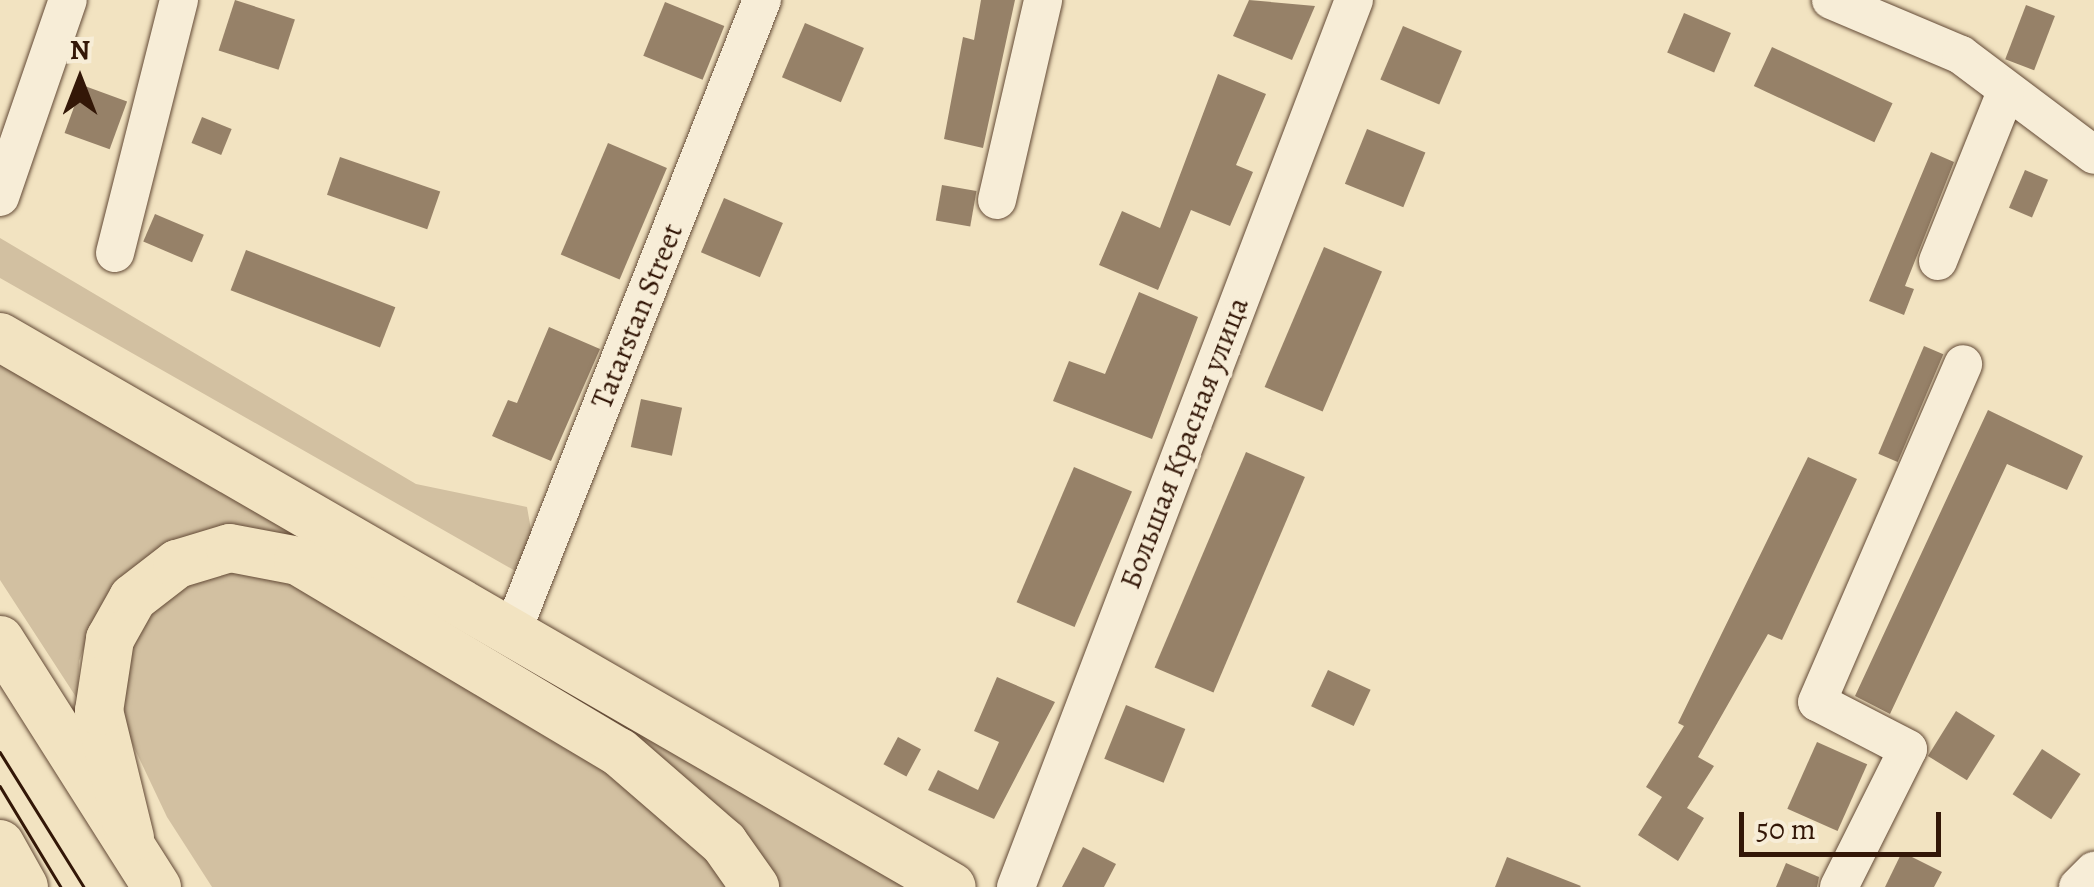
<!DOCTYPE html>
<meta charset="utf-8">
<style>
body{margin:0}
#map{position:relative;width:2094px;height:887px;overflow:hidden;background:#f2e3c1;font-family:Alegreya,serif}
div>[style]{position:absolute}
.green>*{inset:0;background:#d2c0a1}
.building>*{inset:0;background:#968168;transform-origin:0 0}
.roads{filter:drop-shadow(0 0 2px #634a36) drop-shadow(0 0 2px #634a36)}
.minor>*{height:38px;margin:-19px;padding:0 19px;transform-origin:19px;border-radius:19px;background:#f7edd7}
.major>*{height:48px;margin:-24px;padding:0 24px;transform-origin:24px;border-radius:24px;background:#f2e3c1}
.tram>*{height:2.5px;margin:-1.25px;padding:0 1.25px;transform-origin:1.25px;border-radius:1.25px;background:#331707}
span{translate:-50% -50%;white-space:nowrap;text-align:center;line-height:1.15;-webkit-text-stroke:8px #f7edd7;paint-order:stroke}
.street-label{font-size:30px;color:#331707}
.north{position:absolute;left:30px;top:30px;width:100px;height:100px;-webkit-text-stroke:8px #f7edd7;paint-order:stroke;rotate:0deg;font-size:28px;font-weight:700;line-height:40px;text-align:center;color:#331707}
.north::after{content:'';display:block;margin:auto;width:35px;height:45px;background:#331707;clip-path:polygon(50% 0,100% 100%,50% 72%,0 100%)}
.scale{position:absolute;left:1739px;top:812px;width:202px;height:45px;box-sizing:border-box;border:5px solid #331707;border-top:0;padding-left:12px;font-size:30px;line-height:35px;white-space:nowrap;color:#331707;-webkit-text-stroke:8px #f7edd7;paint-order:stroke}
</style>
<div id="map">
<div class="green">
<div style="clip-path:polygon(0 238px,416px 484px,527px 507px,533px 541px,519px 573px,0 278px)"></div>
<div style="clip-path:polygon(0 358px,937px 887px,768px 887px,289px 543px,182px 540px,148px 556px,93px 624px,79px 661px,78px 700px,0 580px)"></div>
<div style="clip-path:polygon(227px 561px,287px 574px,616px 761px,738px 887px,212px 887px,167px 817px,113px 703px,137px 617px)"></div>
</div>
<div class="building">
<div style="left:235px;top:0;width:63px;height:53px;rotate:18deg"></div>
<div style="clip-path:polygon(981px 0,1015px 0,983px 148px,944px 139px,963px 37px,974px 40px)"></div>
<div style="clip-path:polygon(1249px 0,1315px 6px,1292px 60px,1233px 36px)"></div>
<div style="left:665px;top:2px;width:64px;height:58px;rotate:22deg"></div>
<div style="left:2026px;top:5px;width:31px;height:58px;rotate:21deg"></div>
<div style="left:1684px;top:13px;width:51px;height:43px;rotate:23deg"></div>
<div style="left:805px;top:23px;width:64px;height:59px;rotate:23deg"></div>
<div style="left:1403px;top:26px;width:64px;height:58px;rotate:23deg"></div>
<div style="left:1772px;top:47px;width:133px;height:43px;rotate:25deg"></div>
<div style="clip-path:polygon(1218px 74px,1266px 94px,1236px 165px,1253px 172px,1230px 226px,1191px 210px,1158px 290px,1099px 265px,1122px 211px,1160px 228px)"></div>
<div style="left:82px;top:85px;width:48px;height:51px;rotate:20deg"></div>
<div style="left:202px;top:117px;width:32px;height:28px;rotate:22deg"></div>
<div style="left:1367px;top:129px;width:63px;height:59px;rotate:22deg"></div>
<div style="left:608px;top:143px;width:64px;height:121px;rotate:23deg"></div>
<div style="clip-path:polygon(1931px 152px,1954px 162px,1905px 286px,1914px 289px,1904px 315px,1869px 301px)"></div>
<div style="left:340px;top:157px;width:106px;height:40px;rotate:19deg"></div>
<div style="left:2025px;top:170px;width:25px;height:41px;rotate:23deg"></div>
<div style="left:942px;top:185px;width:35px;height:36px;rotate:10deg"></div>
<div style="left:724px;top:198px;width:64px;height:59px;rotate:23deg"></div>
<div style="left:155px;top:214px;width:53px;height:30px;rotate:23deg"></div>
<div style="left:1324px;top:247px;width:63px;height:152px;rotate:23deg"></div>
<div style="left:246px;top:250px;width:160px;height:43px;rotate:21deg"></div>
<div style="clip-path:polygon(1139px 292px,1198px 317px,1152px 439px,1053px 401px,1069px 361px,1105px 374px)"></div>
<div style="clip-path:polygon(549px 327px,600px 349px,551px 461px,492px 436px,508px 400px,517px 403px)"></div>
<div style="left:1924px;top:346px;width:21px;height:117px;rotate:23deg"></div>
<div style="left:641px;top:399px;width:42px;height:49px;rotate:12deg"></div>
<div style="clip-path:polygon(1988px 410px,2083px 456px,2067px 490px,2007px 464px,1890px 714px,1855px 696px)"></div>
<div style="left:1246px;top:452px;width:64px;height:234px;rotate:23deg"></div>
<div style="clip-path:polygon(1808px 457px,1857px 479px,1782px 640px,1768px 634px,1698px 757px,1714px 766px,1687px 808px,1704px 818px,1678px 861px,1638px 835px,1662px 797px,1646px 787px,1684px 726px,1678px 723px)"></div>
<div style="left:1074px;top:467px;width:63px;height:147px;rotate:23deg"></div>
<div style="left:1328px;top:670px;width:47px;height:40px;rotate:25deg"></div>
<div style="clip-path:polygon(997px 677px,1055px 702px,994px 819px,928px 790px,938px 770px,978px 790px,999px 742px,974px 731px)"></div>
<div style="left:1126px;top:705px;width:64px;height:58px;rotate:22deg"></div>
<div style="left:1956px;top:711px;width:46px;height:53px;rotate:32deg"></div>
<div style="left:898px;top:737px;width:26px;height:31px;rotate:28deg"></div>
<div style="left:1817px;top:742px;width:55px;height:73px;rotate:24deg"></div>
<div style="left:2042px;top:749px;width:46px;height:54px;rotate:33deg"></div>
<div style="clip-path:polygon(1083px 847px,1116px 864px,1104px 887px,1062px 887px)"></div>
<div style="clip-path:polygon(1902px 852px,1942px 872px,1934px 887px,1885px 887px)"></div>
<div style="clip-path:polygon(1507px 857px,1581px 886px,1580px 887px,1495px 887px)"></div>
<div style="clip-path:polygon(1786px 863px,1819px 877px,1817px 887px,1776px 887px)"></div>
</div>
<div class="roads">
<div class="minor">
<div style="left:1831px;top:0;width:141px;rotate:22.9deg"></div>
<div style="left:1961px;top:55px;width:166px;rotate:36.9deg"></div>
<div style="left:0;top:197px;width:208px;rotate:-71deg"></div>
<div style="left:997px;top:200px;width:205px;rotate:-77deg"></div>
<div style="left:115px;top:253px;width:261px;rotate:-75.8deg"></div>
<div style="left:1938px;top:261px;width:180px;rotate:-68.1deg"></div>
<div style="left:512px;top:632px;width:680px;rotate:-68.42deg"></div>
<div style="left:1016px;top:887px;width:949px;rotate:-69.14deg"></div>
<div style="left:1839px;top:887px;width:154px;rotate:-63.4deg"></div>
<div style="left:1908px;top:749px;width:102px;rotate:-152.7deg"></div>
<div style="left:1817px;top:702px;width:368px;rotate:-66.6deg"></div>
<div style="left:2078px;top:887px;width:23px;rotate:-45deg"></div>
</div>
<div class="major">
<div style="left:0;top:337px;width:1099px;rotate:30.02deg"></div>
<div style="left:0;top:640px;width:293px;rotate:57.6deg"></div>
<div style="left:130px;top:838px;width:131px;rotate:-103.7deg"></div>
<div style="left:99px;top:711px;width:73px;rotate:-81.3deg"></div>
<div style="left:110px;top:639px;width:47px;rotate:-60.7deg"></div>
<div style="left:133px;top:598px;width:56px;rotate:-37.7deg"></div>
<div style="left:177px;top:564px;width:55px;rotate:-16.8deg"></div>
<div style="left:230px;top:548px;width:69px;rotate:10.8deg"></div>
<div style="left:298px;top:561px;width:374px;rotate:30.8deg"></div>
<div style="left:619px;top:752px;width:139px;rotate:40.9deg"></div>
<div style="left:724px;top:843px;width:54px;rotate:54.8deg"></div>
<div style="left:0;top:844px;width:49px;rotate:60.8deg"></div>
</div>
</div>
<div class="tram">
<div style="left:0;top:752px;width:159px;rotate:58.1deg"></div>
<div style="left:0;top:786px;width:118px;rotate:58.9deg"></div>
</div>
<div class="street-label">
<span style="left:637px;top:316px;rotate:-68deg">Tatarstan Street</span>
<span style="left:1184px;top:443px;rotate:-69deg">Большая Красная улица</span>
</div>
<div class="north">N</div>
<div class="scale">50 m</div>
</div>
